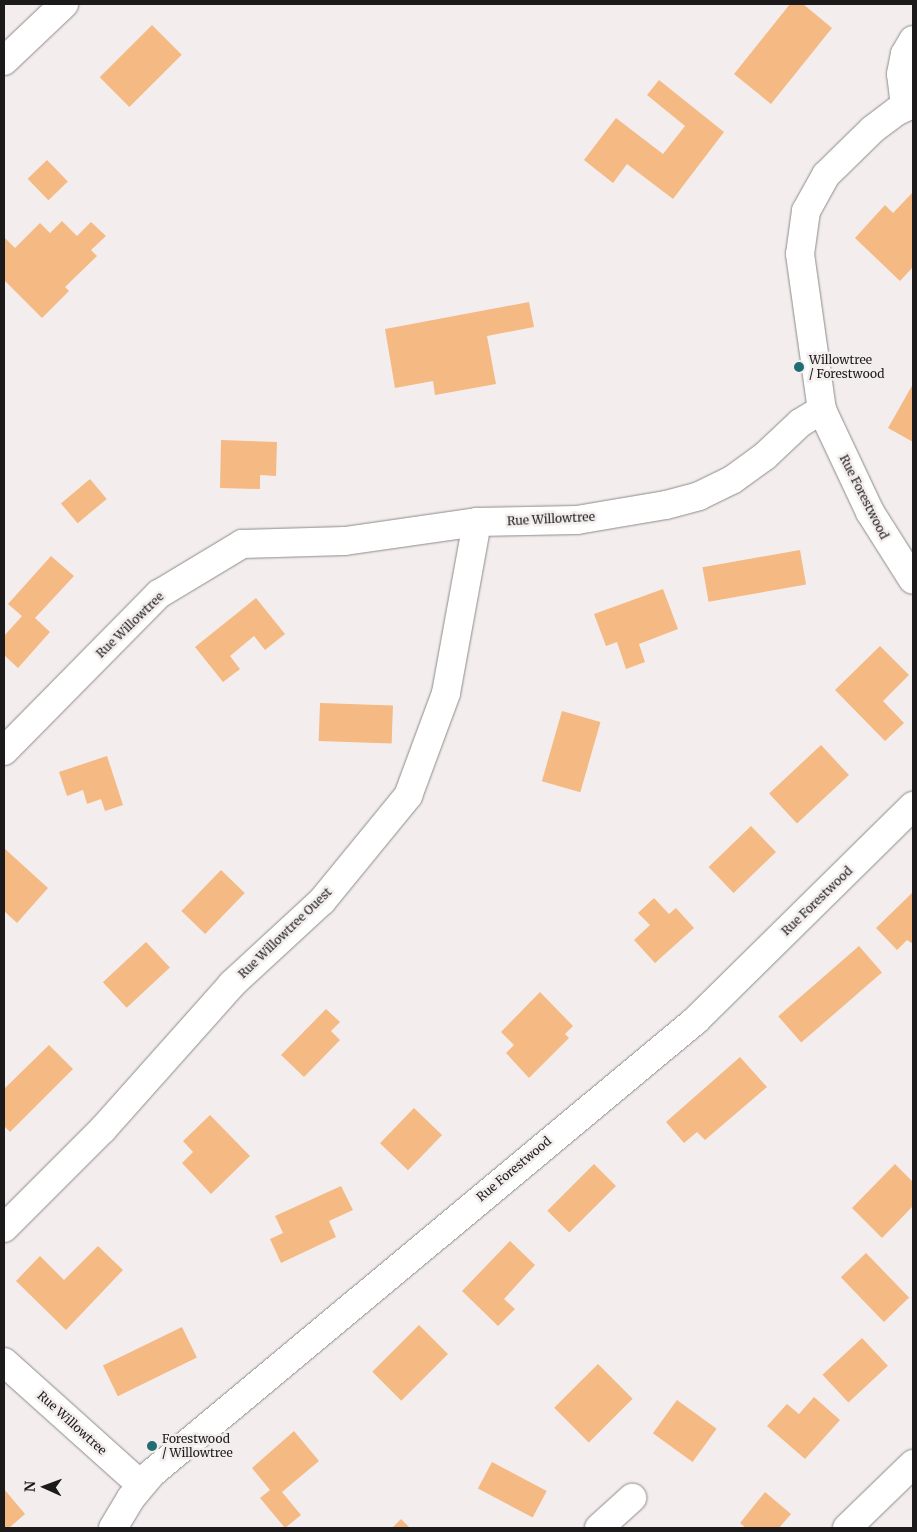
<!DOCTYPE html>
<style>
body{margin:0}
#map{position:relative;width:917px;height:1532px;overflow:hidden;background:#f3eeed;font-family:Merriweather,serif}
div>[style]{position:absolute}
.building>*{inset:0;background:#f5b983;transform-origin:0 0}
.roads{filter:drop-shadow(0 0 1px #8e8a89) drop-shadow(0 0 1px #8e8a89)}
.minor>*{height:28px;margin:-14px;padding:0 14px;transform-origin:14px;border-radius:14px;background:#fff}
.dots>*{width:14px;height:14px;translate:-50% -50%;box-sizing:border-box;border:2px solid #f3eeed;border-radius:50%}
span{translate:-50% -50%;white-space:nowrap;text-align:center;line-height:1.15;-webkit-text-stroke:5px #f3eeed;paint-order:stroke}
.poi-label{font-size:12px;color:#1c1a1a}
.left{translate:0 -50%;text-align:left}
.street-label{font-size:12px;color:#1c1a1a}
.frame{position:absolute;inset:0;border:5px solid #1c1a1a;pointer-events:none}
.north{position:absolute;left:20px;top:1462px;width:50px;height:50px;-webkit-text-stroke:4px #f3eeed;paint-order:stroke;rotate:272deg;font-size:14px;font-weight:700;line-height:20px;text-align:center;color:#1c1a1a}
.north::after{content:'';display:block;margin:auto;width:18px;height:22px;background:#1c1a1a;clip-path:polygon(50% 0,100% 100%,50% 72%,0 100%)}
</style>
<div id="map">
<div class="building">
<div style="clip-path:polygon(790px 4px,803px 4px,832px 28px,771px 104px,734px 74px)"></div>
<div style="left:152px;top:25px;width:42px;height:74px;rotate:45deg"></div>
<div style="clip-path:polygon(659px 80px,724px 132px,673px 199px,627px 164px,613px 183px,584px 160px,616px 118px,663px 154px,685px 126px,647px 95px)"></div>
<div style="left:47px;top:160px;width:30px;height:27px;rotate:46deg"></div>
<div style="clip-path:polygon(912px 193px,913px 267px,900px 281px,855px 238px,885px 205px,893px 213px)"></div>
<div style="clip-path:polygon(62px 221px,77px 236px,91px 222px,106px 236px,91px 250px,97px 256px,65px 287px,69px 291px,42px 318px,4px 280px,4px 237px,15px 248px,40px 223px,50px 233px)"></div>
<div style="clip-path:polygon(529px 302px,534px 327px,487px 336px,496px 384px,435px 395px,433px 381px,395px 388px,385px 329px)"></div>
<div style="clip-path:polygon(913px 384px,913px 442px,888px 428px)"></div>
<div style="clip-path:polygon(221px 440px,277px 442px,276px 476px,260px 475px,260px 489px,220px 488px)"></div>
<div style="left:90px;top:479px;width:26px;height:38px;rotate:50deg"></div>
<div style="left:800px;top:550px;width:35px;height:99px;rotate:80deg"></div>
<div style="clip-path:polygon(51px 556px,74px 576px,35px 618px,50px 632px,18px 668px,4px 655px,4px 636px,22px 616px,8px 604px)"></div>
<div style="clip-path:polygon(663px 589px,678px 629px,639px 644px,645px 662px,626px 669px,617px 642px,606px 646px,594px 614px)"></div>
<div style="clip-path:polygon(256px 598px,285px 634px,265px 650px,254px 636px,230px 656px,240px 669px,223px 682px,195px 647px)"></div>
<div style="clip-path:polygon(880px 646px,909px 675px,883px 701px,904px 723px,885px 741px,835px 690px)"></div>
<div style="left:320px;top:703px;width:73px;height:38px;rotate:2deg"></div>
<div style="left:562px;top:711px;width:40px;height:73px;rotate:16deg"></div>
<div style="left:821px;top:745px;width:41px;height:71px;rotate:47deg"></div>
<div style="clip-path:polygon(107px 756px,123px 805px,105px 811px,101px 799px,87px 804px,83px 790px,67px 796px,59px 772px)"></div>
<div style="left:751px;top:826px;width:36px;height:59px;rotate:46deg"></div>
<div style="clip-path:polygon(4px 848px,48px 888px,17px 923px,4px 911px)"></div>
<div style="left:221px;top:870px;width:33px;height:57px;rotate:44deg"></div>
<div style="clip-path:polygon(913px 892px,913px 944px,907px 940px,897px 950px,876px 928px)"></div>
<div style="clip-path:polygon(654px 898px,669px 914px,676px 908px,694px 928px,655px 963px,634px 940px,650px 925px,638px 913px)"></div>
<div style="left:146px;top:942px;width:35px;height:59px;rotate:47deg"></div>
<div style="left:859px;top:946px;width:35px;height:107px;rotate:49deg"></div>
<div style="clip-path:polygon(540px 992px,573px 1026px,565px 1034px,569px 1038px,529px 1078px,506px 1053px,514px 1045px,501px 1032px)"></div>
<div style="clip-path:polygon(326px 1009px,340px 1022px,331px 1031px,340px 1040px,304px 1077px,281px 1055px)"></div>
<div style="clip-path:polygon(49px 1045px,73px 1069px,10px 1132px,4px 1126px,4px 1089px)"></div>
<div style="clip-path:polygon(740px 1057px,767px 1087px,705px 1140px,697px 1132px,684px 1143px,666px 1122px)"></div>
<div style="left:414px;top:1108px;width:39px;height:49px;rotate:44deg"></div>
<div style="clip-path:polygon(210px 1115px,250px 1156px,211px 1194px,182px 1163px,193px 1152px,183px 1141px)"></div>
<div style="left:594px;top:1164px;width:31px;height:66px;rotate:45deg"></div>
<div style="clip-path:polygon(895px 1164px,913px 1182px,913px 1206px,882px 1238px,852px 1208px)"></div>
<div style="clip-path:polygon(341px 1186px,353px 1210px,329px 1221px,336px 1237px,281px 1263px,270px 1239px,283px 1233px,275px 1216px)"></div>
<div style="clip-path:polygon(510px 1241px,535px 1265px,504px 1299px,515px 1309px,498px 1326px,462px 1291px)"></div>
<div style="clip-path:polygon(98px 1246px,123px 1270px,66px 1330px,16px 1281px,40px 1256px,64px 1280px)"></div>
<div style="left:866px;top:1253px;width:62px;height:35px;rotate:46deg"></div>
<div style="left:419px;top:1325px;width:41px;height:66px;rotate:45deg"></div>
<div style="left:182px;top:1327px;width:34px;height:88px;rotate:64deg"></div>
<div style="left:862px;top:1338px;width:38px;height:54px;rotate:47deg"></div>
<div style="left:598px;top:1364px;width:49px;height:62px;rotate:45deg"></div>
<div style="clip-path:polygon(814px 1397px,840px 1420px,805px 1459px,767px 1426px,787px 1404px,799px 1414px)"></div>
<div style="left:677px;top:1400px;width:49px;height:41px;rotate:36deg"></div>
<div style="clip-path:polygon(294px 1431px,319px 1461px,282px 1492px,301px 1515px,285px 1528px,260px 1498px,270px 1490px,252px 1468px)"></div>
<div style="left:492px;top:1462px;width:62px;height:30px;rotate:28deg"></div>
<div style="clip-path:polygon(4px 1489px,25px 1514px,9px 1528px,4px 1528px)"></div>
<div style="clip-path:polygon(765px 1492px,791px 1514px,779px 1528px,746px 1528px,740px 1523px)"></div>
<div style="clip-path:polygon(401px 1519px,410px 1528px,392px 1528px)"></div>
</div>
<div class="roads">
<div class="minor">
<div style="left:4px;top:61px;width:83px;rotate:-43.5deg"></div>
<div style="left:913px;top:104px;width:17px;rotate:156deg"></div>
<div style="left:897px;top:111px;width:31px;rotate:143deg"></div>
<div style="left:872px;top:130px;width:64px;rotate:135.6deg"></div>
<div style="left:826px;top:175px;width:41px;rotate:119.1deg"></div>
<div style="left:806px;top:211px;width:43px;rotate:97.9deg"></div>
<div style="left:800px;top:254px;width:158px;rotate:82deg"></div>
<div style="left:822px;top:410px;width:113px;rotate:64.8deg"></div>
<div style="left:870px;top:512px;width:80px;rotate:57.7deg"></div>
<div style="left:905px;top:106px;width:32px;rotate:-97deg"></div>
<div style="left:901px;top:74px;width:20px;rotate:-79deg"></div>
<div style="left:905px;top:54px;width:16px;rotate:-60deg"></div>
<div style="left:4px;top:751px;width:221px;rotate:-45.4deg"></div>
<div style="left:159px;top:594px;width:97px;rotate:-31.1deg"></div>
<div style="left:242px;top:544px;width:103px;rotate:-1.7deg"></div>
<div style="left:345px;top:541px;width:133px;rotate:-8.2deg"></div>
<div style="left:477px;top:522px;width:100px;rotate:-1.1deg"></div>
<div style="left:577px;top:520px;width:90px;rotate:-9.6deg"></div>
<div style="left:666px;top:505px;width:34px;rotate:-15deg"></div>
<div style="left:699px;top:496px;width:37px;rotate:-26deg"></div>
<div style="left:732px;top:480px;width:41px;rotate:-36deg"></div>
<div style="left:765px;top:456px;width:48px;rotate:-43.3deg"></div>
<div style="left:800px;top:423px;width:26px;rotate:-31deg"></div>
<div style="left:4px;top:1228px;width:140px;rotate:-45deg"></div>
<div style="left:103px;top:1129px;width:194px;rotate:-48.3deg"></div>
<div style="left:232px;top:984px;width:122px;rotate:-42.7deg"></div>
<div style="left:322px;top:901px;width:136px;rotate:-50.7deg"></div>
<div style="left:408px;top:796px;width:110px;rotate:-69.7deg"></div>
<div style="left:446px;top:693px;width:174px;rotate:-79.7deg"></div>
<div style="left:4px;top:1362px;width:184px;rotate:41.9deg"></div>
<div style="left:113px;top:1528px;width:35px;rotate:-59deg"></div>
<div style="left:131px;top:1498px;width:33px;rotate:-50deg"></div>
<div style="left:152px;top:1473px;width:708px;rotate:-39.78deg"></div>
<div style="left:696px;top:1020px;width:305px;rotate:-44.6deg"></div>
<div style="left:599px;top:1528px;width:45px;rotate:-42.3deg"></div>
<div style="left:847px;top:1528px;width:92px;rotate:-44.1deg"></div>
</div>
</div>
<div class="dots">
<div style="left:799px;top:367px;background:#216d71"></div>
<div style="left:152px;top:1446px;background:#216d71"></div>
</div>
<div class="poi-label">
<span class="left" style="left:809px;top:367px">Willowtree<br>/ Forestwood</span>
<span class="left" style="left:162px;top:1446px">Forestwood<br>/ Willowtree</span>
</div>
<div class="street-label">
<span style="left:864px;top:497px;rotate:63deg">Rue Forestwood</span>
<span style="left:551px;top:519px;rotate:-3deg">Rue Willowtree</span>
<span style="left:130px;top:625px;rotate:-44deg">Rue Willowtree</span>
<span style="left:817px;top:901px;rotate:-44deg">Rue Forestwood</span>
<span style="left:285px;top:933px;rotate:-44deg">Rue Willowtree Ouest</span>
<span style="left:514px;top:1169px;rotate:-40deg">Rue Forestwood</span>
<span style="left:72px;top:1423px;rotate:42deg">Rue Willowtree</span>
</div>
<div class="frame"></div>
<div class="north">N</div>
</div>
